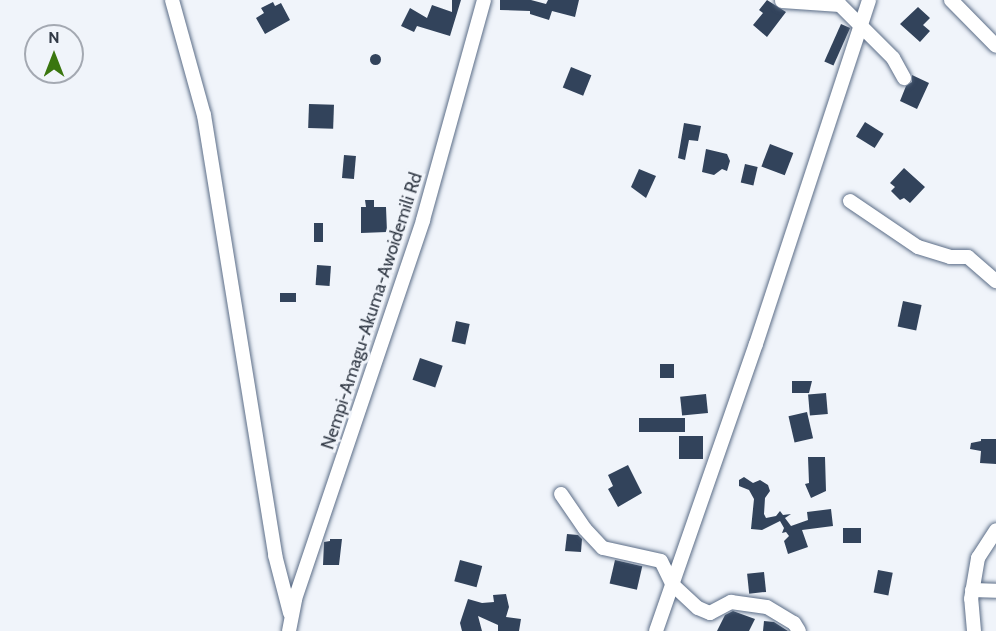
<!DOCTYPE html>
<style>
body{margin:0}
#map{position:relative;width:996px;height:631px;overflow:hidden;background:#f0f4fa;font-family:Cabin,sans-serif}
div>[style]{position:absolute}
.building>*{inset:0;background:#32435b;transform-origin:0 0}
.round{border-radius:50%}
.roads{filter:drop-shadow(0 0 2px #5b6d87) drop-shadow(0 0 2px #5b6d87)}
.minor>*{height:14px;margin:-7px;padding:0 7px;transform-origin:7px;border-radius:7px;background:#fff}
span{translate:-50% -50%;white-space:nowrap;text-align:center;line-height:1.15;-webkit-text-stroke:6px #f0f4fa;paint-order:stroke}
.street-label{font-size:18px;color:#313945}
.north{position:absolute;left:24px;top:24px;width:60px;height:60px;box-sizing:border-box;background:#f0f4fa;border:2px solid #a4a9b2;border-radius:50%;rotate:0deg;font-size:16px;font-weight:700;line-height:24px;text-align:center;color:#313945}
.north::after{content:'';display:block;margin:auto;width:21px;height:27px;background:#3a760f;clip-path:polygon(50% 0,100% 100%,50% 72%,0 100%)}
</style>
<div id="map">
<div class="building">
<div style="clip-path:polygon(452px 0,461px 0,450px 36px,417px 26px,414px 32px,401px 26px,410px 8px,427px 18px,432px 5px,452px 12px)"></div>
<div style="clip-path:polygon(500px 0,531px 0,546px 4px,548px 0,579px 0,575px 17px,552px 11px,549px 20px,530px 14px,530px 11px,500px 10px)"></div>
<div style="clip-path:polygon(767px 0,786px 12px,767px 37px,753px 25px,763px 13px,759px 10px)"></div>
<div style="clip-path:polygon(273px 2px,275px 6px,281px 3px,290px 20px,265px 34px,256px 18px,264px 13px,261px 8px)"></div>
<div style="clip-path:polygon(918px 7px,930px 18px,923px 25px,930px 31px,920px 42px,900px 24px)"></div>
<div style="left:841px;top:24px;width:10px;height:41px;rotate:24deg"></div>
<div class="round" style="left:369.5px;top:53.5px;width:11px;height:11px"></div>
<div style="left:571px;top:67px;width:22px;height:22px;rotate:22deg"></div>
<div style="clip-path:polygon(912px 75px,929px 83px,917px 109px,900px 101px,906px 86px,912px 82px)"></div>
<div style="left:309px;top:104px;width:25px;height:24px;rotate:2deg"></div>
<div style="left:865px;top:122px;width:22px;height:17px;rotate:32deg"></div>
<div style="clip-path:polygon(684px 123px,701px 126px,698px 141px,689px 140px,685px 160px,678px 158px)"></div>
<div style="left:770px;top:144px;width:25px;height:24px;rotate:21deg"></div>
<div style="clip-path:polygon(706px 149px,727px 154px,730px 161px,727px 171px,722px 169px,714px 175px,702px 172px)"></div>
<div style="left:344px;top:155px;width:12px;height:23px;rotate:5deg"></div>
<div style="left:745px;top:164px;width:13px;height:19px;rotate:13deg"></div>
<div style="clip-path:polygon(904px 168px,925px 187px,910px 203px,904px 198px,900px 200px,891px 191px,895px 187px,890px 183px)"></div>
<div style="clip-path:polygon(639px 169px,656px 176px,646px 198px,631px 187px)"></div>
<div style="clip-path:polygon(365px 200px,374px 200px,374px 207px,386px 207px,387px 232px,361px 233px,361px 207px,366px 207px)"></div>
<div style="left:314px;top:223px;width:9px;height:19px"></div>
<div style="left:317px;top:265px;width:14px;height:20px;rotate:4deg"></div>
<div style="left:296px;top:293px;width:9px;height:16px;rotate:90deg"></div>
<div style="left:903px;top:301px;width:19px;height:26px;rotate:12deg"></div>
<div style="left:456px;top:321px;width:14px;height:21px;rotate:12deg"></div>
<div style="left:420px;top:358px;width:24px;height:23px;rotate:19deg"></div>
<div style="left:660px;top:364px;width:14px;height:14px"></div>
<div style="clip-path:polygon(792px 381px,812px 381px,809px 393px,792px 393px)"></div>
<div style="left:826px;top:393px;width:21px;height:18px;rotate:85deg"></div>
<div style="left:706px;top:394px;width:19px;height:26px;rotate:84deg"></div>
<div style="left:807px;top:412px;width:27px;height:19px;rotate:77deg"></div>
<div style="left:685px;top:418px;width:14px;height:46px;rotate:90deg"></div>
<div style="left:679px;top:436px;width:24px;height:23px"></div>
<div style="clip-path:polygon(981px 439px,996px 439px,996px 464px,980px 463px,981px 451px,970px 449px,971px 443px,981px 441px)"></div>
<div style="clip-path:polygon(808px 457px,825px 457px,826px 491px,811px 498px,805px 484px,809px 483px)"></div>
<div style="clip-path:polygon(628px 465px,642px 493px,618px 507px,608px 489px,613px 486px,608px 475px)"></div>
<div style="clip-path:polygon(744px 477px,753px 483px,760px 480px,768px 485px,770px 491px,765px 498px,764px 514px,766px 518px,776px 516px,780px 511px,783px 515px,791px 514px,785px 518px,791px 526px,808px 520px,807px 512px,831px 509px,833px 526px,802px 530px,808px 547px,788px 554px,784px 541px,789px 536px,786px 532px,782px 533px,784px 528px,780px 521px,762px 530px,751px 529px,754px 499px,749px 490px,739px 486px,739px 480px)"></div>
<div style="left:843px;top:528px;width:18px;height:15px"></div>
<div style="clip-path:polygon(567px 534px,578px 535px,582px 539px,581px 552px,565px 551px)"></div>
<div style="clip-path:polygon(330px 539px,342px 539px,339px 565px,323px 565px,324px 542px,330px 541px)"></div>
<div style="left:460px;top:560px;width:23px;height:22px;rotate:15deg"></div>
<div style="left:615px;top:560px;width:28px;height:24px;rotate:13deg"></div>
<div style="left:878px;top:570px;width:15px;height:23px;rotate:11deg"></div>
<div style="left:764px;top:572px;width:20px;height:17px;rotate:84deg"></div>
<div style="clip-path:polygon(506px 594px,509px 607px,506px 617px,521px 619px,519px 631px,498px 631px,498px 625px,478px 616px,482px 631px,462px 631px,460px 623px,468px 599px,482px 603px,494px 602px,493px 595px)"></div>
<div style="clip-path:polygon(733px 611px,755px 619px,749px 631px,717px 631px,725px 615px)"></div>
<div style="clip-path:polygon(764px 621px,774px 622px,788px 631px,763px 631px)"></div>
</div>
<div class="roads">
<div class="minor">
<div style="left:172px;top:0;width:119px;rotate:74.5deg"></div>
<div style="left:204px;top:115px;width:446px;rotate:80.8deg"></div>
<div style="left:275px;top:555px;width:60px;rotate:75.5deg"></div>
<div style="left:951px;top:0;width:64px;rotate:45.6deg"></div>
<div style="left:782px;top:1px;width:58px;rotate:3.9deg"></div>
<div style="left:840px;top:5px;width:75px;rotate:45deg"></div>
<div style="left:893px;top:58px;width:23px;rotate:61deg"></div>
<div style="left:850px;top:201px;width:82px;rotate:34.1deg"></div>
<div style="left:918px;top:247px;width:34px;rotate:17deg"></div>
<div style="left:950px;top:257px;width:18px"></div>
<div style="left:968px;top:257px;width:37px;rotate:41deg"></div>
<div style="left:561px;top:494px;width:42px;rotate:55.6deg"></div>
<div style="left:585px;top:529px;width:26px;rotate:47deg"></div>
<div style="left:603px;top:548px;width:59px;rotate:12.6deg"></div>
<div style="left:661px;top:561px;width:25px;rotate:64deg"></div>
<div style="left:672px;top:584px;width:35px;rotate:43deg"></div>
<div style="left:698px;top:608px;width:13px;rotate:23deg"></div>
<div style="left:710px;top:613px;width:24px;rotate:-28deg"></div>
<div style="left:731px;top:602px;width:36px;rotate:8deg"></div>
<div style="left:767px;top:607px;width:31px;rotate:31deg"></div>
<div style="left:794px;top:623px;width:9px;rotate:58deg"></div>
<div style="left:972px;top:590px;width:24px;rotate:2deg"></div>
<div style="left:289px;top:631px;width:33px;rotate:-79deg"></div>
<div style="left:295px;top:599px;width:400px;rotate:-71.3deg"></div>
<div style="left:423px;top:220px;width:228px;rotate:-74.5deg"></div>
<div style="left:656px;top:631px;width:304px;rotate:-70.8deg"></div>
<div style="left:756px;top:344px;width:362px;rotate:-71.8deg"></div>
<div style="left:974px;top:631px;width:32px;rotate:-95deg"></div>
<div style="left:971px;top:599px;width:42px;rotate:-80.3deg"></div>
<div style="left:978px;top:558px;width:33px;rotate:-57deg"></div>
</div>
</div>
<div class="street-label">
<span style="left:372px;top:311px;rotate:-72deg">Nempi-Amagu-Akuma-Awoidemili Rd</span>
</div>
<div class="north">N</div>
</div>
